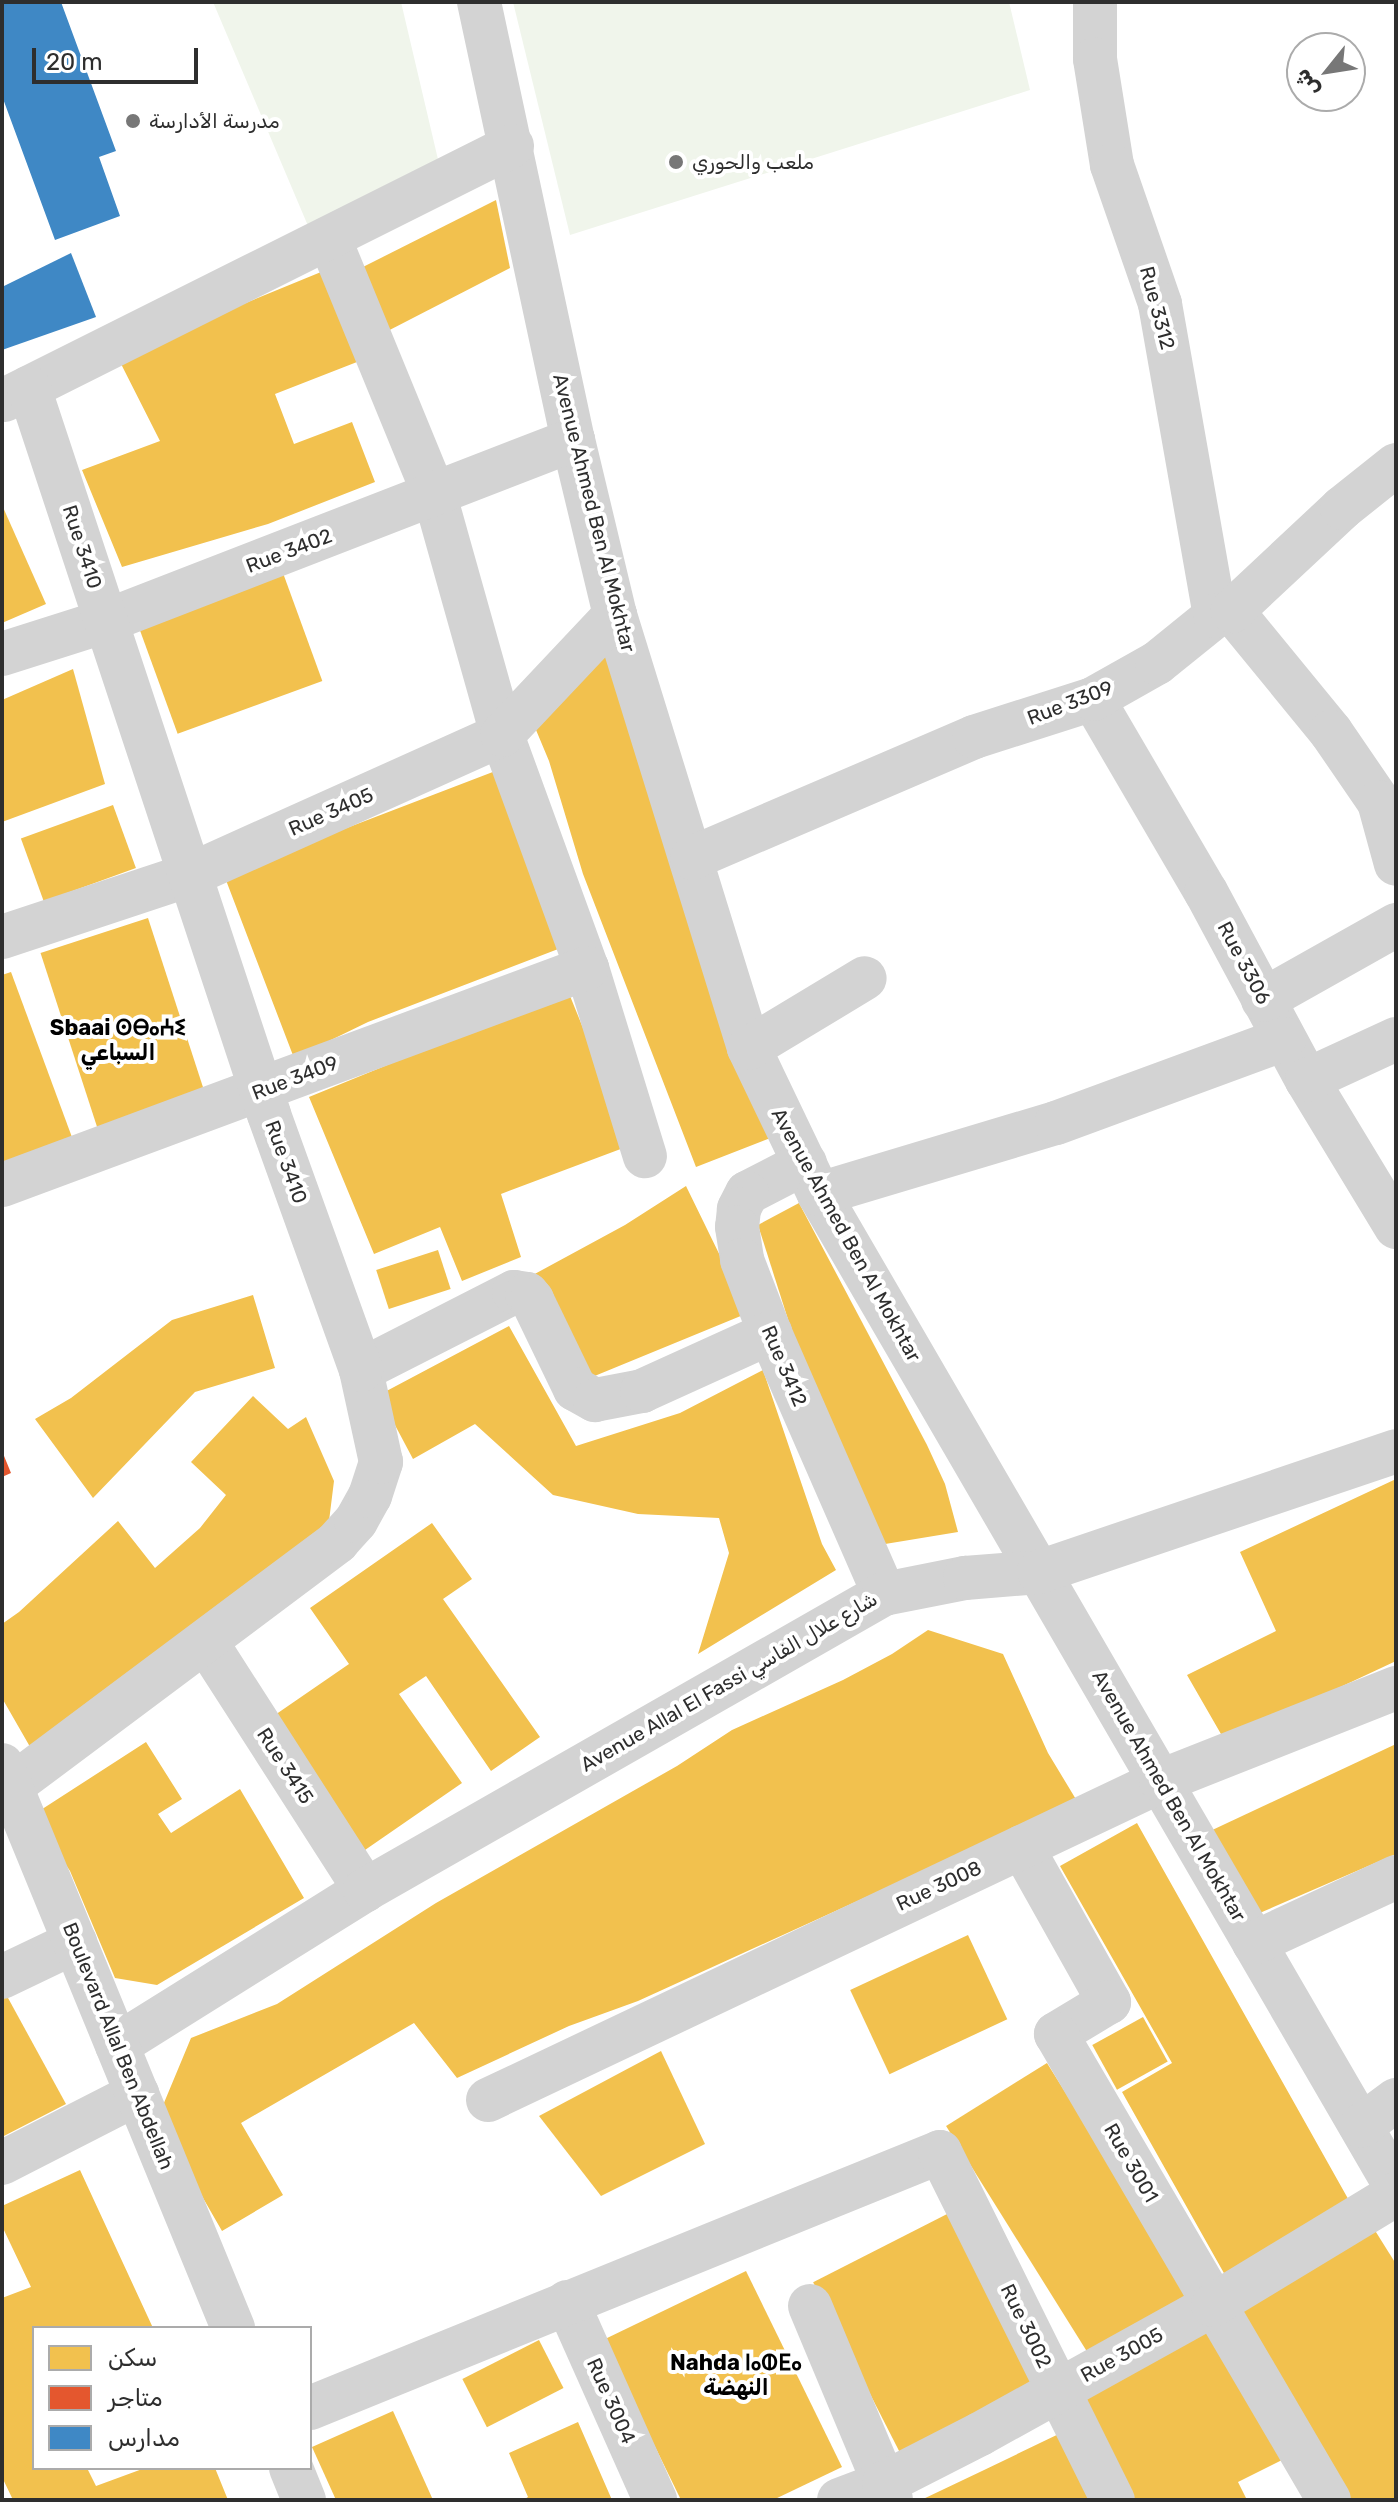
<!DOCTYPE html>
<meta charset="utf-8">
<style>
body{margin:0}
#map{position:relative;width:1398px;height:2502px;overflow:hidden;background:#fff;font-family:Rubik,"Noto Naskh Arabic","Noto Sans Tifinagh",sans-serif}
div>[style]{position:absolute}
.green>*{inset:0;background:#f0f5eb}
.homes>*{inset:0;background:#f2c14e;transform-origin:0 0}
.shops>*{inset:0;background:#e4572e}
.schools>*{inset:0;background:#3f88c5}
.minor>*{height:44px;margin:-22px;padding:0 22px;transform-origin:22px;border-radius:22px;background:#d3d3d3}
.tertiary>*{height:44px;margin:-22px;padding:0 22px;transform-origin:22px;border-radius:22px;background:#d3d3d3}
.dots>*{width:22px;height:22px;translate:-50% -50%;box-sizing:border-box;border:4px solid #fff;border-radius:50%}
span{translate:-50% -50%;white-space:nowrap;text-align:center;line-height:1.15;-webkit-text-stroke:8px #fff;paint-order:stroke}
.poi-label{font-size:20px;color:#2e2e2e}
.left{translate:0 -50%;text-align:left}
.street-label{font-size:20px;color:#2e2e2e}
.neighbourhood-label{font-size:22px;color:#000;font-weight:700}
.frame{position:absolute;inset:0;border:4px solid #2e2e2e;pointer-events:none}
.legend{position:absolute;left:32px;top:2326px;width:280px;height:144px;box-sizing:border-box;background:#fff;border:2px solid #ababab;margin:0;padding:10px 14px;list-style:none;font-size:24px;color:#2e2e2e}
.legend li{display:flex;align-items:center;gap:16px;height:40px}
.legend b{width:40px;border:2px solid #ababab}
.north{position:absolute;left:1286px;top:32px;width:80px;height:80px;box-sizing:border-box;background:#fff;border:2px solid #ababab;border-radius:50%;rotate:240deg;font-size:22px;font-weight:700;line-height:32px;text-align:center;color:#2e2e2e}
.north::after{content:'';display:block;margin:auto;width:28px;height:36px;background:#777;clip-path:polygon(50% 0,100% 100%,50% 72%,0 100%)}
.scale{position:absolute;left:32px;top:48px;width:166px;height:36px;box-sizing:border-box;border:4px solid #2e2e2e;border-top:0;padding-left:10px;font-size:24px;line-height:28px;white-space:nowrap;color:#2e2e2e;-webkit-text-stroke:6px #fff;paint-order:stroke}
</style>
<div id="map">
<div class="green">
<div style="clip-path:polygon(213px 2px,401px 2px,444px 185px,314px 240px)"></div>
<div style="clip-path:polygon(513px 2px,1009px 2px,1030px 90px,570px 235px)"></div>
</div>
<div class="homes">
<div style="clip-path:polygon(496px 200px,510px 268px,378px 336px,353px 272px)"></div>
<div style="clip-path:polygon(321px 272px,357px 362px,275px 394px,294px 444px,352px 422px,375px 482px,268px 524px,122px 567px,82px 470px,160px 441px,117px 356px)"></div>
<div style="clip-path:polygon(2px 505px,46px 604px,2px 623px)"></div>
<div style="left:283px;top:573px;width:115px;height:154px;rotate:70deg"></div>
<div style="clip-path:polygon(606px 651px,773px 1137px,696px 1167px,583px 874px,549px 761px,531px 718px)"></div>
<div style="clip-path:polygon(73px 669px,105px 784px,2px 822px,2px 700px)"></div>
<div style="clip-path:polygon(498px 770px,566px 946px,368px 1022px,294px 1058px,224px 875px)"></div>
<div style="left:113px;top:805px;width:67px;height:98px;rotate:70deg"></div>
<div style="left:148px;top:918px;width:187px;height:113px;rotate:72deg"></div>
<div style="clip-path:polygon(11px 972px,73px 1140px,2px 1166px,2px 975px)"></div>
<div style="clip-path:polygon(568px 991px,607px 1087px,626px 1147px,501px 1194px,521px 1257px,462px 1281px,440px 1227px,374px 1254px,309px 1097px)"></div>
<div style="clip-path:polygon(686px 1186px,748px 1313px,580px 1382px,531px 1276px,625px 1225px)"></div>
<div style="clip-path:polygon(799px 1203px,927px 1445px,945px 1484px,958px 1532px,873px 1546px,799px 1354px,758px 1225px)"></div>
<div style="left:438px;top:1250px;width:41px;height:65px;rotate:72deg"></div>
<div style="clip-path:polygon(253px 1295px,275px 1368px,195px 1392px,93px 1498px,35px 1419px,71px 1398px,172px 1320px)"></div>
<div style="clip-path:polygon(509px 1326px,576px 1446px,680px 1413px,763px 1370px,822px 1544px,836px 1570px,698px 1654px,729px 1553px,719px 1518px,638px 1514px,553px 1495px,475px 1424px,413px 1459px,379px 1395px)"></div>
<div style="clip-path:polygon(253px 1396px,288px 1429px,306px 1417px,334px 1481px,327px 1537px,33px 1752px,2px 1698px,2px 1624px,19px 1612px,118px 1521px,155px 1568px,200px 1528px,226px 1495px,191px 1462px)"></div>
<div style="clip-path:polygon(1396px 1479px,1396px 1661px,1225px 1741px,1187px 1675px,1276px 1631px,1240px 1552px)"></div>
<div style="clip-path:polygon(432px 1523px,472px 1579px,443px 1599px,540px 1737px,491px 1771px,426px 1676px,399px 1694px,462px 1783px,365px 1850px,272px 1717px,349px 1664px,310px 1608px)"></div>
<div style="clip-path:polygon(928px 1630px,1003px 1654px,1048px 1753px,1077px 1801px,638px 2001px,569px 2026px,457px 2078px,414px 2023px,241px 2123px,283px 2195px,222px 2231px,180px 2158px,161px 2110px,191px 2038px,277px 2004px,436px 1903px,677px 1766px,732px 1730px,843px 1680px,892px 1654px)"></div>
<div style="clip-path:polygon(146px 1742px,182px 1799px,158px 1814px,171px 1833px,240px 1789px,304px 1898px,157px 1985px,115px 1978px,70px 1871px,33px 1815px)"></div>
<div style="clip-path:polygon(1396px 1744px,1396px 1854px,1255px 1915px,1208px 1832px)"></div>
<div style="clip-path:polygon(1137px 1823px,1351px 2204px,1225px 2275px,1122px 2092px,1172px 2063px,1060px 1866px)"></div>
<div style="left:968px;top:1935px;width:93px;height:130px;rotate:65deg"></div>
<div style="clip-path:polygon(2px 1987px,66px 2104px,2px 2137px)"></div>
<div style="left:1143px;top:2017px;width:51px;height:58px;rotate:61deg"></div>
<div style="clip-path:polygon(661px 2051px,705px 2144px,601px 2196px,539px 2116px)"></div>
<div style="left:1047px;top:2063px;width:277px;height:119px;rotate:58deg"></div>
<div style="clip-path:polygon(80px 2170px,153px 2328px,34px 2328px,34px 2468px,87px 2468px,96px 2486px,145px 2468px,215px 2468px,228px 2500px,13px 2500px,2px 2477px,2px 2298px,31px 2287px,2px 2226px,2px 2206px)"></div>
<div style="left:953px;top:2211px;width:195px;height:157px;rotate:63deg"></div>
<div style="clip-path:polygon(1369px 2221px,1396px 2264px,1396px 2500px,1351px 2500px,1231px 2307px)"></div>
<div style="clip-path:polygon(746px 2271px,842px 2467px,773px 2500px,681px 2500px,603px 2340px)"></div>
<div style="clip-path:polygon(1209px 2323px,1284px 2459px,1238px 2482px,1247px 2500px,1131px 2500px,1076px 2391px)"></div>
<div style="left:539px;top:2340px;width:54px;height:86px;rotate:63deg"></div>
<div style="clip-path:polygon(393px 2411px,433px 2500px,336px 2500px,312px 2447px)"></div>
<div style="clip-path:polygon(578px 2422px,612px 2500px,523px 2500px,528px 2497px,509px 2453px)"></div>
<div style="clip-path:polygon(1065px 2431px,1099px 2500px,921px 2500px,982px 2471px)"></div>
</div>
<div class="shops">
<div style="clip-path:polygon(2px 1451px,11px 1473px,2px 1477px)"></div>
</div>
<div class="schools">
<div style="clip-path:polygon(2px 2px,61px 2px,116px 151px,99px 157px,120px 216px,55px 240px,2px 96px)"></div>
<div style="clip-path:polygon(71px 253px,96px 317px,2px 350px,2px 287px)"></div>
</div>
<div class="minor">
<div style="left:479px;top:2px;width:448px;rotate:77.9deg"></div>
<div style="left:573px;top:440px;width:180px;rotate:76.5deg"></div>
<div style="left:615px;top:615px;width:453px;rotate:72.8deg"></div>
<div style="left:749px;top:1048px;width:162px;rotate:64.4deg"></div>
<div style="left:819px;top:1194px;width:1148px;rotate:59.84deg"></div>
<div style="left:1095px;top:2px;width:57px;rotate:90deg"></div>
<div style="left:1095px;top:59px;width:107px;rotate:80.9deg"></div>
<div style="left:1112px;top:165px;width:147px;rotate:70.9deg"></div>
<div style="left:1160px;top:304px;width:317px;rotate:80deg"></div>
<div style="left:329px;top:238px;width:279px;rotate:67.7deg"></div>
<div style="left:435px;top:496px;width:248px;rotate:74.3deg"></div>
<div style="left:502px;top:735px;width:248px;rotate:70deg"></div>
<div style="left:587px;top:968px;width:197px;rotate:72.9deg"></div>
<div style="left:4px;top:400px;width:568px;rotate:-26.57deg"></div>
<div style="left:1232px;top:611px;width:156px;rotate:50.7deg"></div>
<div style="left:1331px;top:732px;width:85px;rotate:55.6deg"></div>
<div style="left:1379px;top:802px;width:64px;rotate:74.7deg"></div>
<div style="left:2px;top:654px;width:109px;rotate:-17.6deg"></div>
<div style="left:106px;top:621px;width:501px;rotate:-21.19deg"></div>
<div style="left:1093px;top:699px;width:224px;rotate:59.7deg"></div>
<div style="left:1206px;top:892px;width:213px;rotate:61.8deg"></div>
<div style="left:1307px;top:1080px;width:172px;rotate:58.8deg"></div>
<div style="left:692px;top:858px;width:307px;rotate:-23.2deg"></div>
<div style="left:974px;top:737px;width:125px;rotate:-17.7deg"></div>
<div style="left:1093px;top:699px;width:73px;rotate:-29.4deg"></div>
<div style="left:1157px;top:663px;width:75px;rotate:-39deg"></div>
<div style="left:1215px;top:616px;width:18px;rotate:-16deg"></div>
<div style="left:1232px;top:611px;width:151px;rotate:-43.1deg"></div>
<div style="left:1342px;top:508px;width:69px;rotate:-38.5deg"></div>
<div style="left:2px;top:937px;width:200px;rotate:-18.3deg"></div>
<div style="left:192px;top:874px;width:340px;rotate:-24.2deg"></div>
<div style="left:502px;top:735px;width:165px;rotate:-46.7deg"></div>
<div style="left:1263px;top:1000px;width:153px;rotate:-29.4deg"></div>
<div style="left:749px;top:1048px;width:135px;rotate:-31.1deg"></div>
<div style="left:1307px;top:1080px;width:98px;rotate:-24.7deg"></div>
<div style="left:805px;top:1163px;width:65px;rotate:152.7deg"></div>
<div style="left:747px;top:1193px;width:18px;rotate:117deg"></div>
<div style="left:739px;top:1209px;width:18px;rotate:96deg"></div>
<div style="left:737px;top:1227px;width:33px;rotate:81deg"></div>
<div style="left:742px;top:1260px;width:78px;rotate:69deg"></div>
<div style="left:770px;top:1333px;width:285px;rotate:66.4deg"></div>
<div style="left:2px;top:1185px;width:624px;rotate:-20.35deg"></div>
<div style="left:819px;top:1194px;width:247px;rotate:-16.7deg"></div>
<div style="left:1056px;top:1123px;width:243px;rotate:-20.2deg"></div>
<div style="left:361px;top:1370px;width:172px;rotate:-27deg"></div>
<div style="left:514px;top:1292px;width:13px;rotate:9deg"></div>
<div style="left:527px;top:1294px;width:8px;rotate:50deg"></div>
<div style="left:532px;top:1300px;width:99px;rotate:64.2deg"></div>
<div style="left:575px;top:1389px;width:23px;rotate:29deg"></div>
<div style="left:595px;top:1400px;width:48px;rotate:-10.8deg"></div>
<div style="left:642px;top:1391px;width:141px;rotate:-24.4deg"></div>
<div style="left:206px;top:1642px;width:295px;rotate:57.3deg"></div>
<div style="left:10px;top:1787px;width:409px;rotate:-36.8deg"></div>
<div style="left:337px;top:1542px;width:28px;rotate:-48deg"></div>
<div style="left:356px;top:1521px;width:29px;rotate:-61deg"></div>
<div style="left:370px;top:1496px;width:36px;rotate:-72deg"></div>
<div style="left:381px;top:1462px;width:94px;rotate:-102.3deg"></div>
<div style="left:361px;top:1370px;width:272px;rotate:-109.8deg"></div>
<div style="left:269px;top:1114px;width:765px;rotate:-108.29deg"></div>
<div style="left:1022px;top:1847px;width:178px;rotate:60.7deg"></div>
<div style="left:1109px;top:2002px;width:62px;rotate:148.9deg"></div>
<div style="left:1056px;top:2034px;width:540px;rotate:59.64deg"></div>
<div style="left:1254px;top:1943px;width:157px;rotate:-24.9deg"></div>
<div style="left:2px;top:1977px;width:81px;rotate:-25.6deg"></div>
<div style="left:117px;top:2045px;width:292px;rotate:-32deg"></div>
<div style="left:365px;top:1890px;width:597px;rotate:-29.7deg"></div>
<div style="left:884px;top:1594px;width:83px;rotate:-11.2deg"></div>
<div style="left:965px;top:1578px;width:74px;rotate:-4.6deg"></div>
<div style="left:1039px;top:1572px;width:377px;rotate:-18.7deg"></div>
<div style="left:488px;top:2100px;width:745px;rotate:-25.36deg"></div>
<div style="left:1161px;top:1781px;width:253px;rotate:-21.6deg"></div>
<div style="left:1361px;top:2126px;width:44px;rotate:-36.6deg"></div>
<div style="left:2px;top:2163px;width:152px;rotate:-27.1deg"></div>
<div style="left:567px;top:2302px;width:217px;rotate:66deg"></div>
<div style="left:810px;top:2306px;width:210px;rotate:67.3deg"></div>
<div style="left:310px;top:2408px;width:680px;rotate:-22.11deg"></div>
<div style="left:940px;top:2152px;width:389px;rotate:63.6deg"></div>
<div style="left:839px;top:2500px;width:48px;rotate:-20.7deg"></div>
<div style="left:884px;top:2483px;width:108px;rotate:-27deg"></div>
<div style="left:980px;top:2434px;width:266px;rotate:-29deg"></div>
<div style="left:1213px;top:2305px;width:214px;rotate:-31.2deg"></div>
</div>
<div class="tertiary">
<div style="left:2px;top:1765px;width:609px;rotate:67.69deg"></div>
<div style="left:291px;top:2468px;width:35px;rotate:68deg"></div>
</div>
<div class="dots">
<div style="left:133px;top:121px;background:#777"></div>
<div style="left:676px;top:162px;background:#777"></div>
</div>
<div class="poi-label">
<span class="left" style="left:149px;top:121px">مدرسة الأدارسة</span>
<span class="left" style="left:692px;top:162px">ملعب والحوري</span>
</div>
<div class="street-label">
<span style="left:1157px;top:308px;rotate:75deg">Rue 3312</span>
<span style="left:594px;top:513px;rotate:76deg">Avenue Ahmed Ben Al Mokhtar</span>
<span style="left:82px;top:547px;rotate:72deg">Rue 3410</span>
<span style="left:289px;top:551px;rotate:-21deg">Rue 3402</span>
<span style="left:1070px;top:703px;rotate:-21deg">Rue 3309</span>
<span style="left:331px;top:812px;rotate:-24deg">Rue 3405</span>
<span style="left:1244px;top:963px;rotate:62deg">Rue 3306</span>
<span style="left:295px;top:1078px;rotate:-21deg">Rue 3409</span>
<span style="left:286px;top:1162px;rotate:70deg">Rue 3410</span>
<span style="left:846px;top:1235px;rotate:61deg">Avenue Ahmed Ben Al Mokhtar</span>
<span style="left:784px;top:1366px;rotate:67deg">Rue 3412</span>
<span style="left:729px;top:1682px;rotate:-30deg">Avenue Allal El Fassi شارع علال الفاسي</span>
<span style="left:285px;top:1766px;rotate:57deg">Rue 3415</span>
<span style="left:1169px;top:1796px;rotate:60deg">Avenue Ahmed Ben Al Mokhtar</span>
<span style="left:939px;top:1886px;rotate:-25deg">Rue 3008</span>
<span style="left:118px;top:2046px;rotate:68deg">Boulevard Allal Ben Abdellah</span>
<span style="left:1131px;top:2163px;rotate:60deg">Rue 3001</span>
<span style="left:1026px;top:2326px;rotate:64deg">Rue 3002</span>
<span style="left:1122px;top:2355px;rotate:-29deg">Rue 3005</span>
<span style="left:611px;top:2401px;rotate:66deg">Rue 3004</span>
</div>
<div class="neighbourhood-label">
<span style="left:118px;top:1040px">Sbaai ⵙⴱⴰⵄⵉ<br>السباعي</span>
<span style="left:736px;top:2375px">Nahda ⵏⴰⵀⴹⴰ<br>النهضة</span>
</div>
<div class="frame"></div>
<ul class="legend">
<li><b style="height:22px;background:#f2c14e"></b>سكن</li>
<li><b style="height:22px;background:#e4572e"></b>متاجر</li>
<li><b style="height:22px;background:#3f88c5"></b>مدارس</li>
</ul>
<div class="north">ش</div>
<div class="scale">20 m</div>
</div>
